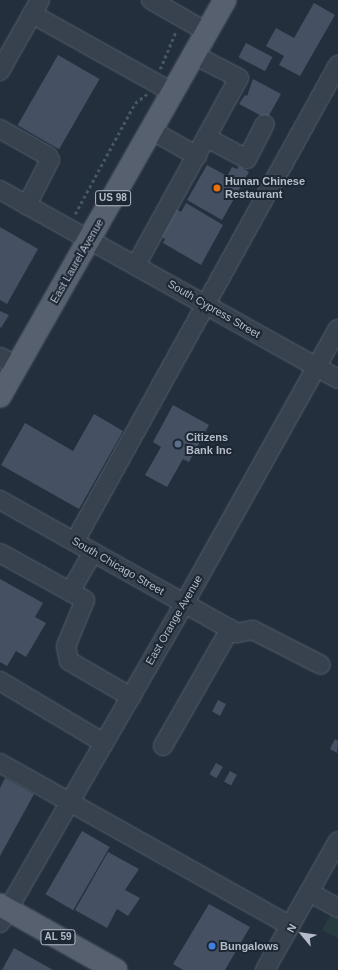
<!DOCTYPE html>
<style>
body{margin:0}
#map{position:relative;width:338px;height:970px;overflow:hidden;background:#242f3e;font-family:Helvetica,sans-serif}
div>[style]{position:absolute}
.green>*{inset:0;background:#263c3f}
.building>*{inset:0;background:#455162;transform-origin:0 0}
.path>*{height:2.5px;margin-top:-1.25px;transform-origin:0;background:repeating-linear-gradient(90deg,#44595c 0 3px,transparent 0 6px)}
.roads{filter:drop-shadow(0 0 1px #565f6c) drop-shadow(0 0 1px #565f6c)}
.minor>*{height:18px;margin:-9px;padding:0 9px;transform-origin:9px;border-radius:9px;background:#38414e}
.major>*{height:22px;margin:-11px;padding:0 11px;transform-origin:11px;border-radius:11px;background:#56606e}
.dots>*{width:11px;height:11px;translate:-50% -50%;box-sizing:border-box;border:2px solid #1d2633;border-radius:50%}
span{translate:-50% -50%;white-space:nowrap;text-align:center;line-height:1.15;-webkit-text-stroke:4px #1d2633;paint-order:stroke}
.shield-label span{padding:1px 3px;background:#1d2633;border:1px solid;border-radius:3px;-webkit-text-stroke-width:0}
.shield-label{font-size:10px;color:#b4bcc9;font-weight:700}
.poi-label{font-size:11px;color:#b4bcc9;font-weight:700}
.left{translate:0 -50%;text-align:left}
.street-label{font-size:11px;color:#b4bcc9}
.north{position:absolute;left:282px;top:914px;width:40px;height:40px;-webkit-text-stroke:3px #1d2633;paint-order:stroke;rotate:299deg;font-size:11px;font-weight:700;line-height:16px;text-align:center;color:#b4bcc9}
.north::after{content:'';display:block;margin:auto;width:14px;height:18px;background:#b4bcc9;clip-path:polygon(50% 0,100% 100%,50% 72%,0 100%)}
</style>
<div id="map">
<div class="green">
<div style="clip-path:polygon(338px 902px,338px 938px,322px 930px)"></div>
</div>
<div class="building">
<div style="clip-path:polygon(314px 3px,335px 15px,300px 76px,279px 65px,284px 56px,266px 46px,276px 28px,294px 38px)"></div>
<div style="left:246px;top:43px;width:30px;height:16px;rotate:28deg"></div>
<div style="left:58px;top:55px;width:48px;height:81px;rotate:30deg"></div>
<div style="clip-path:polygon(253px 79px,281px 94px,267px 119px,239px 104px,245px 95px,247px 96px)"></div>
<div style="clip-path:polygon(207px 165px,227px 176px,232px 167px,237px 169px,239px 166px,249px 172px,222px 220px,187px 200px)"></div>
<div style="clip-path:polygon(186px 203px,223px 225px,201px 265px,163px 243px,165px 239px,160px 236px,176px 209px,181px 212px)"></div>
<div style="clip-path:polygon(0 227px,38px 249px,7px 304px,0 300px)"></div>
<div style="clip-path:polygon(0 311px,9px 315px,1px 328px,0 327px)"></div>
<div style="clip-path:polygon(173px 405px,209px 425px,189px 462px,183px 459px,167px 487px,145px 475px,161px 447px,153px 442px)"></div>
<div style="clip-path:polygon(94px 414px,123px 431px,79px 509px,1px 465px,25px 423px,73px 451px)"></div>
<div style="clip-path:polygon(0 579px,43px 603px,35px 617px,46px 623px,26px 657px,16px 651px,7px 666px,0 662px)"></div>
<div style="left:218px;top:700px;width:9px;height:13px;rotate:27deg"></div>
<div style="clip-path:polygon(335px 739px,338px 741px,337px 753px,330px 749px)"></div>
<div style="left:216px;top:763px;width:8px;height:13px;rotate:30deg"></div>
<div style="left:230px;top:771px;width:8px;height:12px;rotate:30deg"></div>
<div style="clip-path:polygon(5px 778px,34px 794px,0 856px,0 788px)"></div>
<div style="left:82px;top:831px;width:32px;height:73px;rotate:30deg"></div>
<div style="clip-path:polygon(108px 852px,139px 869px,125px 890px,140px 898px,128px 916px,117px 909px,107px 928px,75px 910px)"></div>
<div style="clip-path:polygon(209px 904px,250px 927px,225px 970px,183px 970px,173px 964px)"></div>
<div style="clip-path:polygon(14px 948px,53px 970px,2px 970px)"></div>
</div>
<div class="path">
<div style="left:160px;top:69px;width:41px;rotate:-67.2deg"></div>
<div style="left:75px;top:214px;width:126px;rotate:-61.6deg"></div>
<div style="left:135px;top:103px;width:15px;rotate:-37deg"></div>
</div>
<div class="roads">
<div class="minor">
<div style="left:151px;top:0;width:64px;rotate:29.7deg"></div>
<div style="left:32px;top:14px;width:160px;rotate:29.1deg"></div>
<div style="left:0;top:71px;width:81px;rotate:-60.6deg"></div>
<div style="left:0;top:129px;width:55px;rotate:29.4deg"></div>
<div style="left:48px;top:156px;width:4px;rotate:63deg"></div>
<div style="left:50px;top:160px;width:51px;rotate:117.1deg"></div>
<div style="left:151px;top:130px;width:53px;rotate:29.5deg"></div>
<div style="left:207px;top:138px;width:45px;rotate:27.7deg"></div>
<div style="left:247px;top:159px;width:39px;rotate:-63deg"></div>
<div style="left:0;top:190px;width:387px;rotate:29.2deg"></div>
<div style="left:136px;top:265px;width:213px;rotate:-61.2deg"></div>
<div style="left:239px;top:78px;width:51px;rotate:-152.9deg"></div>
<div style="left:0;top:357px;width:19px;rotate:28deg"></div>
<div style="left:0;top:500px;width:272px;rotate:29.3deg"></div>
<div style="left:237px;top:633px;width:16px;rotate:-11deg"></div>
<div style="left:253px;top:630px;width:76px;rotate:27.2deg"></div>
<div style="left:75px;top:541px;width:544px;rotate:-61.08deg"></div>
<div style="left:0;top:553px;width:97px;rotate:28.9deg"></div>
<div style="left:85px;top:600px;width:50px;rotate:112.4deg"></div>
<div style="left:66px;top:646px;width:15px;rotate:79deg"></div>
<div style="left:69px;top:661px;width:72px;rotate:30.1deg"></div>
<div style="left:70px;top:592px;width:46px;rotate:-60.1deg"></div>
<div style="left:0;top:681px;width:121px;rotate:30.8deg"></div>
<div style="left:163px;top:746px;width:135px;rotate:-60.2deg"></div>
<div style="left:0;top:763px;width:333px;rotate:29.3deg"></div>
<div style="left:309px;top:892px;width:33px;rotate:29deg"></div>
<div style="left:0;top:923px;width:368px;rotate:-60deg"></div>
<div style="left:184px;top:604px;width:315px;rotate:-60.8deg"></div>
<div style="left:265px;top:970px;width:148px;rotate:-60.5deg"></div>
</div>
<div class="major">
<div style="left:0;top:396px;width:455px;rotate:-60.4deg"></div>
<div style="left:0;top:905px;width:133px;rotate:29.3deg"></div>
</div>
</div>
<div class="dots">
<div style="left:217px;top:188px;background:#e8710a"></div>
<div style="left:178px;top:444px;background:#5c6f8a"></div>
<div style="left:212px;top:946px;background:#3f7fe0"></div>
</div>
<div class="shield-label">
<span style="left:113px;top:198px">US 98</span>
<span style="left:58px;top:937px">AL 59</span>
</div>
<div class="poi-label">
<span class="left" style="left:225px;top:188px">Hunan Chinese<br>Restaurant</span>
<span class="left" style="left:186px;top:444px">Citizens<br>Bank Inc</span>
<span class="left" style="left:220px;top:946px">Bungalows</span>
</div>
<div class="street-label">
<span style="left:77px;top:261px;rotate:-60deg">East Laurel Avenue</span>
<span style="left:214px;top:309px;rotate:30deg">South Cypress Street</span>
<span style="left:118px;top:566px;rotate:30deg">South Chicago Street</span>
<span style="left:174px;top:620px;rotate:-60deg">East Orange Avenue</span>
</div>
<div class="north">N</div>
</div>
